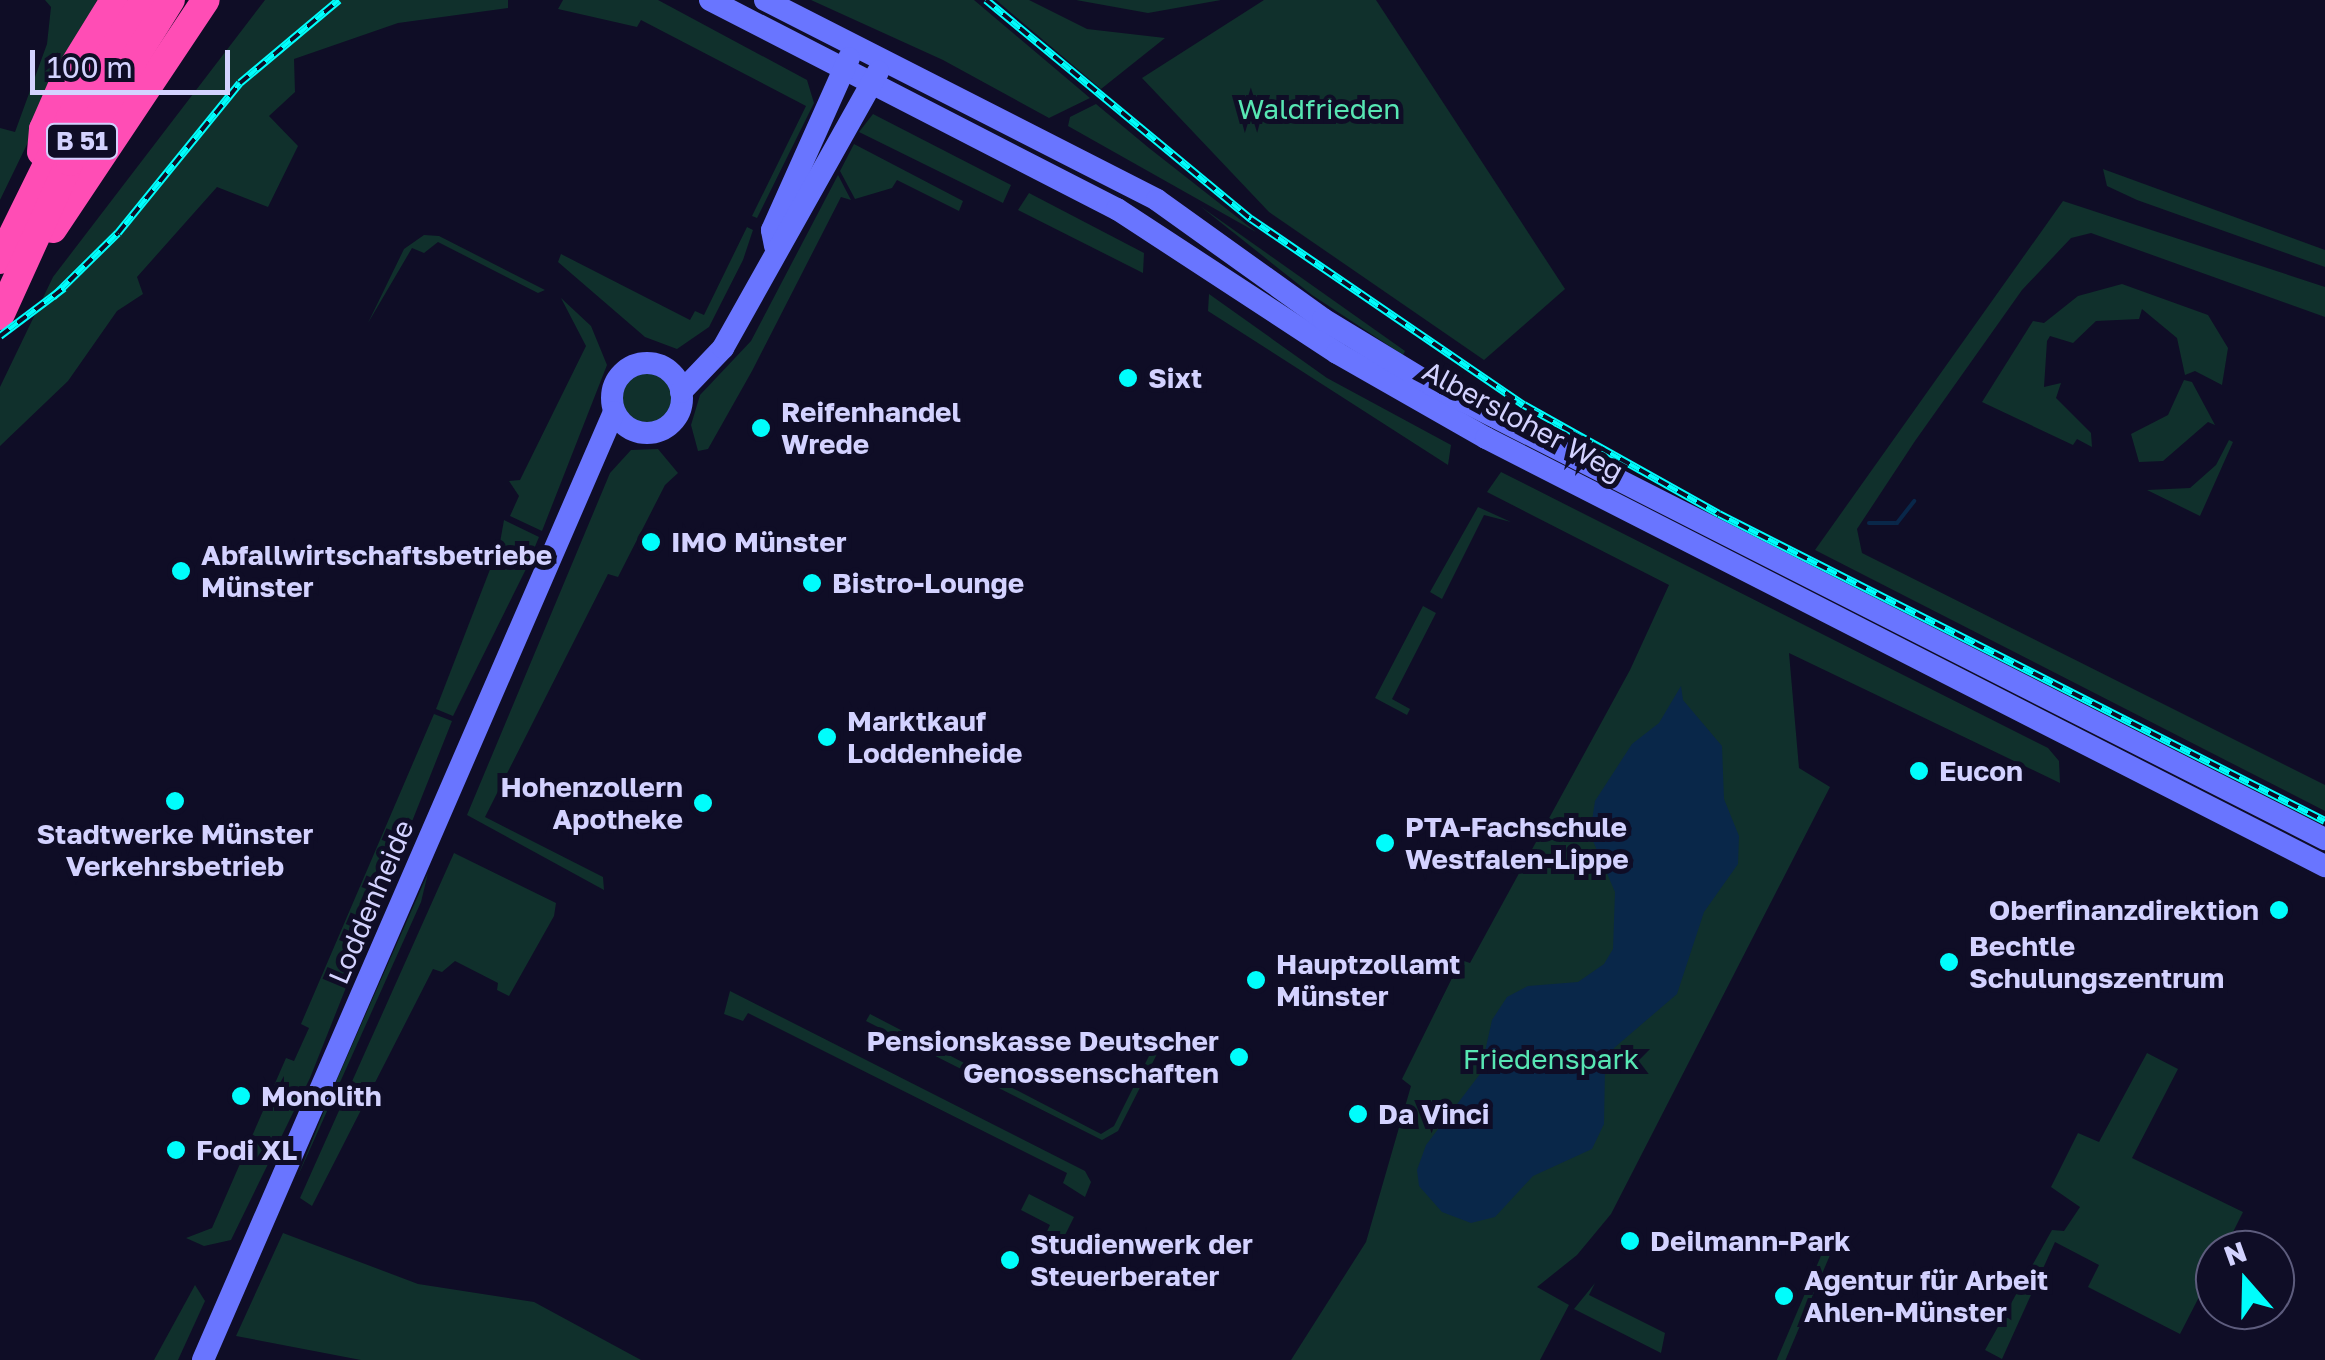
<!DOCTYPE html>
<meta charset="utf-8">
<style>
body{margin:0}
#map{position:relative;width:2325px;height:1360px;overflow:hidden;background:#0f0d26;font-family:"Golos Text",sans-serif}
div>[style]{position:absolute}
.green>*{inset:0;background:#10302c;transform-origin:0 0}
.round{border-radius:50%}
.water>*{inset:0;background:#092749}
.stream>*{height:4px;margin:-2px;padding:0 2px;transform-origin:2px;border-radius:2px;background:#092749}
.secondary>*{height:22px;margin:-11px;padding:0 11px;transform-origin:11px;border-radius:11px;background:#6975ff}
.secondary>.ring{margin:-11px;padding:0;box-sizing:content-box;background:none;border:22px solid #6975ff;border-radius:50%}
.highway>*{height:28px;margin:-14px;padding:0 14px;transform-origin:14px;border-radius:14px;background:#ff4db5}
.rail>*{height:8px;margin-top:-4px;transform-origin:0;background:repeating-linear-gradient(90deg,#0f0d26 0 11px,#00fdfc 0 22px);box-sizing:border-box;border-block:2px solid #00fdfc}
.dots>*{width:28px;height:28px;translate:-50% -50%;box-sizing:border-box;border:5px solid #0f0d26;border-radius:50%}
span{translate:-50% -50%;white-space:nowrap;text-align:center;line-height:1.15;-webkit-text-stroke:10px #0f0d26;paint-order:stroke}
.shield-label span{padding:2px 8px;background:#0f0d26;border:2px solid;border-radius:8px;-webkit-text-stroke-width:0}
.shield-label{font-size:25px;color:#d3d2ff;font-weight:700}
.park-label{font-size:28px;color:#57e6b3}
.poi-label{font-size:28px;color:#d3d2ff;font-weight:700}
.left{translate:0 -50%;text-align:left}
.right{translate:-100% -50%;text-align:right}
.street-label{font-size:28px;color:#d3d2ff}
.north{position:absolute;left:2195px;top:1230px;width:100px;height:100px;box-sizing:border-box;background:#0f0d26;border:2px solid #5d5c7d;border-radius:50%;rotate:340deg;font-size:28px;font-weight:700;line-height:40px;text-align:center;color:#d3d2ff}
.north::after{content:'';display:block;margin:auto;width:35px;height:45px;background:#00fdfc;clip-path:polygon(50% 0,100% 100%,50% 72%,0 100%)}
.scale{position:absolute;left:30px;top:50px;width:200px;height:45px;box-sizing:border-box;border:5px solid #d3d2ff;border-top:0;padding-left:12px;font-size:30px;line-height:35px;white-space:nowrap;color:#d3d2ff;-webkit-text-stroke:8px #0f0d26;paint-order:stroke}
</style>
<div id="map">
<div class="green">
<div style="clip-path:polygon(45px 0,97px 0,0 200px,0 128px,15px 132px,47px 44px,51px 7px)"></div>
<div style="clip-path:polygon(265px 0,508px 0,508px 8px,398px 23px,294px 59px,295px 92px,269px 116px,298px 146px,268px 207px,217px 187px,137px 277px,143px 294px,117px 311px,68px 381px,0 446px,0 387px,53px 277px)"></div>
<div style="clip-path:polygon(563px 0,658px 0,807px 80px,814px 103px,757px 218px,752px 216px,806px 106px,641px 20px,637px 27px,558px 9px)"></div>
<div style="clip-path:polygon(811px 0,974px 0,1090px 98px,1049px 118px,943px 60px)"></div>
<div style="clip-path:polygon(996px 0,1029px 0,1087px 29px,1165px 38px,1101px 89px)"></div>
<div style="clip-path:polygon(1076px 0,1221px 0,1148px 13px)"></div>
<div style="clip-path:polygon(1264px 0,1376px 0,1565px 289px,1484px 360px,1269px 212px,1142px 78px)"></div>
<div style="clip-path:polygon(1096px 104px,1149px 148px,1256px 232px,1068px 126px,1070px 117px)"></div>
<div style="clip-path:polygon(873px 114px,1011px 185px,1003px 203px,859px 132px)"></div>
<div style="clip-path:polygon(854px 144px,963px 201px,959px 211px,897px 180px,892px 188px,855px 199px,840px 171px)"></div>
<div style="clip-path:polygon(2103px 169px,2325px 250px,2325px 267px,2137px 200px,2107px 186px)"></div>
<div style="clip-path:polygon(838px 175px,851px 200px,841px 197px,752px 371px,708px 449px,698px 451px,691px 425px,700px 395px,751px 341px)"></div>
<div style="clip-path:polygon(1029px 193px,1144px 253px,1143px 273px,1018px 210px)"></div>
<div style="clip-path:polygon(2063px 201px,2325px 287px,2325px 317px,2091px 233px,2071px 238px,2022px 290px,1915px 441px,1857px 529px,1862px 553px,2325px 785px,2325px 811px,1815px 550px)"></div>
<div style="clip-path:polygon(1200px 206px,1405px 351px,1403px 355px,1312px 295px)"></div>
<div style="clip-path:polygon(747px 227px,753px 230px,743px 260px,709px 327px,677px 349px,645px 337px,558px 262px,561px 254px,690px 320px,695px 311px,704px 315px)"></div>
<div style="clip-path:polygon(424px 235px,439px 236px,545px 290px,538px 293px,438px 242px,424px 253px,412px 248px,368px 323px,404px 249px)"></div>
<div style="clip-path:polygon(2122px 284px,2208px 315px,2228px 348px,2222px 385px,2195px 371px,2185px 375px,2177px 338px,2142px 309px,2139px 319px,2096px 321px,2073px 343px,2050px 336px,2047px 341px,2044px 387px,2061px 383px,2056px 398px,2091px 433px,2092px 447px,2077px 439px,2073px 445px,1982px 402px,2033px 321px,2044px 323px,2078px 296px)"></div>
<div style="clip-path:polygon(1209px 294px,1327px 378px,1451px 445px,1448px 465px,1208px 311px)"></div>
<div style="clip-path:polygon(561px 298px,591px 326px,607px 365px,542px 531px,510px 516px,519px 496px,509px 481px,520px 480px,586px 346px)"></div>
<div class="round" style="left:620px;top:371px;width:54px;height:54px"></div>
<div style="clip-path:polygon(2184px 380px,2192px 382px,2215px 425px,2208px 422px,2163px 461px,2139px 462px,2131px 434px,2168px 415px)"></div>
<div style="clip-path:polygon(2229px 440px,2233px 442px,2200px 516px,2147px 490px,2190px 488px,2216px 465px)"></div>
<div style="clip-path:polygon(658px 449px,678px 473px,665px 485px,618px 577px,608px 574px,485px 817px,603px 877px,604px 890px,467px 815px,610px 473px,631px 450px)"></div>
<div style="clip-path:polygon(1501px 472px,2048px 748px,2059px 761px,2060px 783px,1789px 653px,1799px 768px,1830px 787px,1611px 1214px,1577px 1255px,1537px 1287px,1569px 1305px,1540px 1360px,1291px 1360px,1366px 1242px,1411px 1086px,1402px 1079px,1461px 960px,1470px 963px,1630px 670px,1669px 585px,1487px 492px)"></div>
<div style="clip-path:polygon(1478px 507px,1511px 522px,1484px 515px,1442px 599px,1430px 592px)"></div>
<div style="clip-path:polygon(504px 520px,539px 537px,529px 561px,499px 548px)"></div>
<div style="clip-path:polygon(496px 554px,526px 569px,453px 716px,436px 709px)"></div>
<div style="clip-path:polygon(1423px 606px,1436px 613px,1392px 699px,1410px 709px,1407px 715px,1375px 698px)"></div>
<div style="clip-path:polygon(434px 714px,452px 721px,310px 1078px,231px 1240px,204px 1246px,186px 1238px,212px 1228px,286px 1058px,294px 1061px,309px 1028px,301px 1024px)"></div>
<div style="clip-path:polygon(454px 853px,556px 903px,554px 916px,509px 996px,497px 990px,498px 983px,455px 961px,442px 972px,433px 969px,312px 1206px,300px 1198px)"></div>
<div style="clip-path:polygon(428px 873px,421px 902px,297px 1178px,335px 1084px)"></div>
<div style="clip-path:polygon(730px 991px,1085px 1171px,1091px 1182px,1085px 1197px,1063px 1183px,1067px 1173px,1031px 1155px,748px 1013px,743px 1021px,724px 1014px)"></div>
<div style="clip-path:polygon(870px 1014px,1101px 1134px,1114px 1126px,1152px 1050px,1158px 1052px,1118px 1131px,1102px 1140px,866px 1021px)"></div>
<div style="clip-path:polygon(2147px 1053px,2178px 1069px,2132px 1158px,2243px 1212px,2224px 1250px,2215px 1250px,2215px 1266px,2180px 1334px,2088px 1287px,2099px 1265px,2055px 1242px,2002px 1359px,1985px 1350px,2052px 1230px,2064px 1231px,2080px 1207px,2051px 1187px,2078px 1133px,2099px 1142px)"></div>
<div style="clip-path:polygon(1029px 1194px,1074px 1217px,1054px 1257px,1040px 1246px,1050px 1225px,1021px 1210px)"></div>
<div style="clip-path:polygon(283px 1233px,418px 1284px,534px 1302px,641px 1360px,361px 1360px,236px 1336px)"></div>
<div style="left:1826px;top:1244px;width:8px;height:130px;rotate:23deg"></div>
<div style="clip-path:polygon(1595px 1283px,1589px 1295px,1665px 1333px,1661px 1353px,1574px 1309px)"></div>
<div style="clip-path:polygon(195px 1285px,205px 1301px,178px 1360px,154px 1360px)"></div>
</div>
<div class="water">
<div style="clip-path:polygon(1681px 686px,1683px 700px,1722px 746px,1724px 799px,1739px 836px,1738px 864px,1704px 912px,1677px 994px,1614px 1048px,1605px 1068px,1604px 1124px,1592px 1149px,1533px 1176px,1495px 1217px,1471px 1223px,1442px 1212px,1419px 1186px,1417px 1170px,1426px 1145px,1480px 1074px,1492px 1020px,1507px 997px,1528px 986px,1578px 982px,1604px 964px,1613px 949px,1615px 892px,1590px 834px,1595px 801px,1632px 744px,1659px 723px)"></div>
</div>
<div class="stream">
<div style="left:1869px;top:523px;width:28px"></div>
<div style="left:1897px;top:523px;width:28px;rotate:-52deg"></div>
</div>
<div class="secondary">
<div style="left:710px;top:0;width:458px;rotate:27.2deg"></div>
<div style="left:1117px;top:209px;width:263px;rotate:33.2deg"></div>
<div style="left:1337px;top:353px;width:172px;rotate:29.7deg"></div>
<div style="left:1486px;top:438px;width:942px;rotate:27.03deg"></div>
<div style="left:765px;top:0;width:440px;rotate:27deg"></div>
<div style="left:1157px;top:200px;width:204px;rotate:35.6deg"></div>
<div style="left:1323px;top:319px;width:127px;rotate:31.2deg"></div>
<div style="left:1432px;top:385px;width:1002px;rotate:26.95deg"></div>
<div style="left:775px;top:246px;width:16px;rotate:-101deg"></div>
<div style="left:772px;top:230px;width:188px;rotate:-65.9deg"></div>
<div class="ring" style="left:612px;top:363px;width:48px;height:48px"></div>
<div style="left:681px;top:392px;width:61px;rotate:-46.3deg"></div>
<div style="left:723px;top:348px;width:317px;rotate:-60.7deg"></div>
<div style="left:203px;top:1360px;width:1033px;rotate:-66.56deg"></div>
</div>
<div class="highway">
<div style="left:41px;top:152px;width:23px;rotate:-85deg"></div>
<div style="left:43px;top:129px;width:52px;rotate:-66.4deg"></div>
<div style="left:64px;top:81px;width:95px;rotate:-58.3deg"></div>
<div style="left:53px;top:229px;width:275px;rotate:-56.3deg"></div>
<div style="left:0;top:260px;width:158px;rotate:-63.8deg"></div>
<div style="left:70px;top:118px;width:139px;rotate:-57.9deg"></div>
<div style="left:0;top:316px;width:169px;rotate:-65.6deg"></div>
<div style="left:70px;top:162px;width:191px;rotate:-58.1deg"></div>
</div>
<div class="rail">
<div style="left:986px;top:0;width:344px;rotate:39.6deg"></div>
<div style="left:1251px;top:219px;width:330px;rotate:34.3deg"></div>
<div style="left:1524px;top:405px;width:223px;rotate:29.2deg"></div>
<div style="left:1719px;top:514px;width:679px;rotate:26.87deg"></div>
<div style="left:53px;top:297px;width:91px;rotate:-44.6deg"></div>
<div style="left:118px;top:233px;width:193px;rotate:-50.9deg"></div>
<div style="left:240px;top:83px;width:129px;rotate:-40deg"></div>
<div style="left:0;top:336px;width:80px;rotate:-36.9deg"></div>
</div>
<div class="dots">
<div style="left:1128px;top:378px;background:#00fdfc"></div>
<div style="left:761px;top:428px;background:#00fdfc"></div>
<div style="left:651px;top:542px;background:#00fdfc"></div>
<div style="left:181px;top:571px;background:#00fdfc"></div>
<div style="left:812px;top:583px;background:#00fdfc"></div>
<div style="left:827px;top:737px;background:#00fdfc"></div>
<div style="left:1919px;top:771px;background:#00fdfc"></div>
<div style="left:175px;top:801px;background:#00fdfc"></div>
<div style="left:703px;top:803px;background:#00fdfc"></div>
<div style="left:1385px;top:843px;background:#00fdfc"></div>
<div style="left:2279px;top:910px;background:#00fdfc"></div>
<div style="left:1949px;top:962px;background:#00fdfc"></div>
<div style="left:1256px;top:980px;background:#00fdfc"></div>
<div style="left:1239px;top:1057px;background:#00fdfc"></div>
<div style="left:241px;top:1096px;background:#00fdfc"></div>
<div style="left:1358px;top:1114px;background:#00fdfc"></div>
<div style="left:176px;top:1150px;background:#00fdfc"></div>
<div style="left:1630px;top:1241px;background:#00fdfc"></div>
<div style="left:1010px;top:1260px;background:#00fdfc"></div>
<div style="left:1784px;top:1296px;background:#00fdfc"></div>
</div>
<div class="shield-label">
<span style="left:82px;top:141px">B 51</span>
</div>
<div class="park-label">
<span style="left:1319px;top:109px">Waldfrieden</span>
<span style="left:1551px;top:1059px">Friedenspark</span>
</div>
<div class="poi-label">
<span class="left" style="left:1148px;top:378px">Sixt</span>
<span class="left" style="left:781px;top:428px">Reifenhandel<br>Wrede</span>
<span class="left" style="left:671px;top:542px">IMO Münster</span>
<span class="left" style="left:201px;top:571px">Abfallwirtschaftsbetriebe<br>Münster</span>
<span class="left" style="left:832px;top:583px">Bistro-Lounge</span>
<span class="left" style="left:847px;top:737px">Marktkauf<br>Loddenheide</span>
<span class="left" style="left:1939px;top:771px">Eucon</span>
<span class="right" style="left:683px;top:803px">Hohenzollern<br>Apotheke</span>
<span class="left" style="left:1405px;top:843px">PTA-Fachschule<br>Westfalen-Lippe</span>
<span style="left:175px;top:850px">Stadtwerke Münster<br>Verkehrsbetrieb</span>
<span class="right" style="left:2259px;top:910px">Oberfinanzdirektion</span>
<span class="left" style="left:1969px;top:962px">Bechtle<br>Schulungszentrum</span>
<span class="left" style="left:1276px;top:980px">Hauptzollamt<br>Münster</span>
<span class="right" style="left:1219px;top:1057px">Pensionskasse Deutscher<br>Genossenschaften</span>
<span class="left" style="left:261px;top:1096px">Monolith</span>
<span class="left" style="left:1378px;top:1114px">Da Vinci</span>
<span class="left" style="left:196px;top:1150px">Fodi XL</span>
<span class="left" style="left:1650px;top:1241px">Deilmann-Park</span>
<span class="left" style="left:1030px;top:1260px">Studienwerk der<br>Steuerberater</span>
<span class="left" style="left:1804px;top:1296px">Agentur für Arbeit<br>Ahlen-Münster</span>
</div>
<div class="street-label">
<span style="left:1523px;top:421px;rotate:28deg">Albersloher Weg</span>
<span style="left:371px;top:902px;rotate:-67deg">Loddenheide</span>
</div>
<div class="north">N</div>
<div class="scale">100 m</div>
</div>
